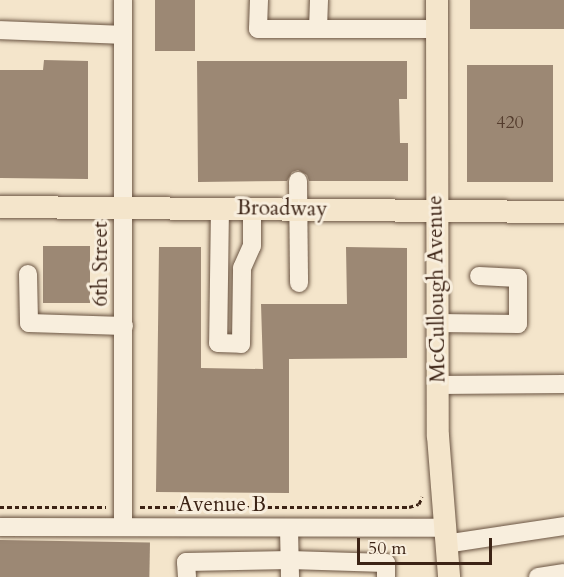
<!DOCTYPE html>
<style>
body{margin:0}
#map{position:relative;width:564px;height:577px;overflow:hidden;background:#f4e5cb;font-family:Cardo,serif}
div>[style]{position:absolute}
.building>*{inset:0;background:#9c8874;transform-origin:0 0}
.path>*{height:3px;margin-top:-1.5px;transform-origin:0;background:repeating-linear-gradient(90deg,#3c2315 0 4.5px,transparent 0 7.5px)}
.roads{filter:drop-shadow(0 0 2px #6a5442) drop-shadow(0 0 2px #6a5442)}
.minor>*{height:18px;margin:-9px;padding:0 9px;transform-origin:9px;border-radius:9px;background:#f8eedd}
.major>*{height:22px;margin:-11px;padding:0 11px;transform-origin:11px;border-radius:11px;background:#f4e5cb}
span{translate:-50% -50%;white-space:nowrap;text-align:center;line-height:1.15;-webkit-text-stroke:6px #f8eedd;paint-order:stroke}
.number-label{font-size:18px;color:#543c2d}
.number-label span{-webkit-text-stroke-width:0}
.street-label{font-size:21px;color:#3c2315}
.scale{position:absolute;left:357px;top:538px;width:135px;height:27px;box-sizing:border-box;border:3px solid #3c2315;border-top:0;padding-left:8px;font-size:18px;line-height:21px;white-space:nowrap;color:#3c2315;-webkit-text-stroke:4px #f8eedd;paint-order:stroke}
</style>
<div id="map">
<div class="building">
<div style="left:155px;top:0;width:40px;height:51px"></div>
<div style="left:470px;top:0;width:94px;height:29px"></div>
<div style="clip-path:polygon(44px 60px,88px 61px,88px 179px,0 178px,0 70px,43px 70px)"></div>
<div style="clip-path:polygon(197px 61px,407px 61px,407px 99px,399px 99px,400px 143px,408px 143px,408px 181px,309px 181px,307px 175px,298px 170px,292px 172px,287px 181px,198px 182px)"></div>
<div style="left:553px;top:65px;width:117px;height:86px;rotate:90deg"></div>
<div style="left:43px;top:246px;width:47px;height:57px"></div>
<div style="clip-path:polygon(159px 247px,201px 247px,201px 368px,263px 369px,261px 304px,347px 304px,346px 247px,407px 248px,407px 358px,289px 359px,289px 493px,156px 492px)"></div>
<div style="left:0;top:540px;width:150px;height:37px;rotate:1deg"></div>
</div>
<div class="path">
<div style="left:0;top:507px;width:106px"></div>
<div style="left:140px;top:507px;width:269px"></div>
<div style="left:409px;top:507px;width:10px;rotate:-17deg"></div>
<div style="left:419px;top:504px;width:8px;rotate:-67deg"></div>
</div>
<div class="roads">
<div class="minor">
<div style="left:259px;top:0;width:29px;rotate:92deg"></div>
<div style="left:258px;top:29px;width:179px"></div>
<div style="left:318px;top:29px;width:29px;rotate:-88deg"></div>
<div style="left:0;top:30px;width:123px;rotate:2.3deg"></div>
<div style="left:298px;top:181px;width:102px;rotate:89.4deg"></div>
<div style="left:220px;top:208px;width:135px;rotate:90.8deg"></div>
<div style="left:218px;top:343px;width:23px;rotate:2deg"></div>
<div style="left:241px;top:344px;width:76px;rotate:-89.2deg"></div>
<div style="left:242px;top:268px;width:24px;rotate:-66deg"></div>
<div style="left:252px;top:246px;width:38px;rotate:-90deg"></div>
<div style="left:28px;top:274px;width:49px;rotate:88.8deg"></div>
<div style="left:29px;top:323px;width:95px;rotate:1.8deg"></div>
<div style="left:438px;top:323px;width:80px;rotate:0.7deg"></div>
<div style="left:518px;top:324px;width:46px;rotate:-90deg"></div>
<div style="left:518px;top:278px;width:39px;rotate:-177deg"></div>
<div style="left:438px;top:385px;width:126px;rotate:-0.5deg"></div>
<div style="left:0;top:527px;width:443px;rotate:0.1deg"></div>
<div style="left:123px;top:527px;width:527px;rotate:-90deg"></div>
<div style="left:289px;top:528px;width:49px;rotate:88.8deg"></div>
<div style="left:445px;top:544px;width:120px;rotate:-8.6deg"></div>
<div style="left:187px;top:577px;width:15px;rotate:-94deg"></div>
<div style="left:186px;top:562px;width:104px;rotate:-1.1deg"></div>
<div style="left:290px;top:560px;width:96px;rotate:1.8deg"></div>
<div style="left:386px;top:563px;width:14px;rotate:90deg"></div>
<div style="left:538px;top:577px;width:26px;rotate:-9deg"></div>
</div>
<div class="major">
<div style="left:437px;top:0;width:436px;rotate:89.9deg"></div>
<div style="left:438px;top:436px;width:141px;rotate:85.5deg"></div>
<div style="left:0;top:207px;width:564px;rotate:0.51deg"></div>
</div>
</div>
<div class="number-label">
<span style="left:510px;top:123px">420</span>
</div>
<div class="street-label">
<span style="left:282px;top:209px;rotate:1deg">Broadway</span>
<span style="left:101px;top:264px;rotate:-90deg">6th Street</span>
<span style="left:437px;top:289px;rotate:-91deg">McCullough Avenue</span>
<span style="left:222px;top:505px">Avenue B</span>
</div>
<div class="scale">50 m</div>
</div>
